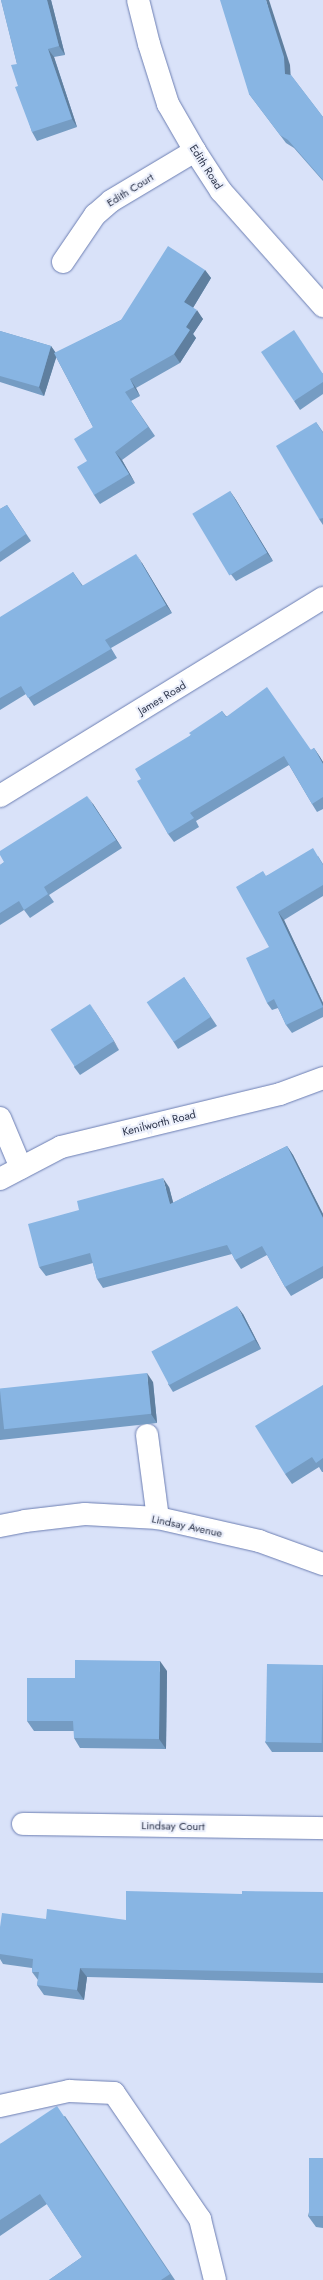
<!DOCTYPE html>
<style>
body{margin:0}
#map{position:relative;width:323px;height:2280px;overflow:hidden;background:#d9e2f9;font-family:Jost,sans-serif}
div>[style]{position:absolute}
.roads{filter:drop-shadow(0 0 1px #6c7eb2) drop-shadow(0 0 1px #6c7eb2)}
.minor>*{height:22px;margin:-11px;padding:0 11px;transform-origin:11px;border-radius:11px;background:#fff}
.wall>*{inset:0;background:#759cc3}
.shaded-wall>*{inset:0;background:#5f7f9f}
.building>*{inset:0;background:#88b5e3;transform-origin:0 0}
span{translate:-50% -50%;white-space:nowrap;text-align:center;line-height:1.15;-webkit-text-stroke:4px #ebeffb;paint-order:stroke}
.street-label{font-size:11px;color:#2b3349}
</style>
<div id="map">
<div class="roads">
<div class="minor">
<div style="left:138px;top:0;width:45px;rotate:76deg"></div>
<div style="left:149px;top:44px;width:63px;rotate:72.4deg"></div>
<div style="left:168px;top:104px;width:54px;rotate:60.1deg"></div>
<div style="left:195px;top:151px;width:48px;rotate:57deg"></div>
<div style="left:221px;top:191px;width:154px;rotate:48.4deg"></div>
<div style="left:63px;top:262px;width:57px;rotate:-55.8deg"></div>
<div style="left:95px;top:215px;width:21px;rotate:-41deg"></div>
<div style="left:111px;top:201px;width:98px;rotate:-30.8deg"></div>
<div style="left:0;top:796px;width:379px;rotate:-31.5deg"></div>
<div style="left:0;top:1118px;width:54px;rotate:67.2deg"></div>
<div style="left:0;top:1179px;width:69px;rotate:-27.7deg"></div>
<div style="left:61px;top:1147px;width:225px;rotate:-13.6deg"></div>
<div style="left:280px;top:1094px;width:46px;rotate:-20.4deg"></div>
<div style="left:147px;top:1435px;width:84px;rotate:82.5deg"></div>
<div style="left:0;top:1526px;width:25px;rotate:-11deg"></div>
<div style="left:25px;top:1521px;width:60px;rotate:-6.7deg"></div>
<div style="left:85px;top:1514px;width:73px;rotate:3.1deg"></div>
<div style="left:158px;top:1518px;width:104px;rotate:12.8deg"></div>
<div style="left:259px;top:1541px;width:68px;rotate:19.8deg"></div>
<div style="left:23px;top:1824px;width:300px;rotate:0.8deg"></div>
<div style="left:0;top:2106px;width:71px;rotate:-12.3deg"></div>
<div style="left:69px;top:2091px;width:45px;rotate:2.5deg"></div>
<div style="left:114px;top:2093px;width:153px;rotate:55.7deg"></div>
<div style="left:200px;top:2219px;width:63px;rotate:76.2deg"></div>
</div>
</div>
<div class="wall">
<div style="clip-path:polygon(1px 0,51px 0,65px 55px,54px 57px,77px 127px,37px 141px,32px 132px,18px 86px,17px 64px)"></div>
<div style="clip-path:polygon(290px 65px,290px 74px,323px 117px,323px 181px,294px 148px,286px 143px,249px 94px)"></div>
<div style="clip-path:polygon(205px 270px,211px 278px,193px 308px,203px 319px,193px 334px,196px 338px,180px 363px,136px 388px,140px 396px,131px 401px,155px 436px,122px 460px,135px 483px,100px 504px,94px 495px,87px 461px,93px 427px,56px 357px,44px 396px,0 382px,0 331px,51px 346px,56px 353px,121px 320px)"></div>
<div style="clip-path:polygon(323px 373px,323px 394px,300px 410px,294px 401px)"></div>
<div style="clip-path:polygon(316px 422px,323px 432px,323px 525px,319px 519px)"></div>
<div style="clip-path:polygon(230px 491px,236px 500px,273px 561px,236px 581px,230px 573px)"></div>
<div style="clip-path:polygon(7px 505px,31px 541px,0 562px,0 509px)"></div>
<div style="clip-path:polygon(142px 563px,172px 613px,111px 648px,117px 658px,34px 706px,26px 694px,0 710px,0 653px,73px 572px,83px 586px)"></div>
<div style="clip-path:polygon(222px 711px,226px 716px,311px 750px,314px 748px,323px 762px,323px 809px,317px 812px,312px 804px,289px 765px,196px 821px,199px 827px,174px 842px,168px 834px,141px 779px,191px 735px)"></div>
<div style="clip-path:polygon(93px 804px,122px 848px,49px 895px,54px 902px,30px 918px,24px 910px,0 925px,0 865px)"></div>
<div style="clip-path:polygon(318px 856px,323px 864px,323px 896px,284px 920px,323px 1003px,323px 1017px,292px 1033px,286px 1025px,278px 1008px,272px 1010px,267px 1003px,269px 947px,266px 876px)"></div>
<div style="clip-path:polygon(184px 977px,217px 1026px,178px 1049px,173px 1041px)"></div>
<div style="clip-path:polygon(95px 1012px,119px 1050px,80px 1075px,74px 1067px)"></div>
<div style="clip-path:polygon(287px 1146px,293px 1155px,323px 1214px,323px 1278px,291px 1296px,285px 1287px,267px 1255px,241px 1269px,235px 1260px,232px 1254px,103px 1288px,97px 1279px,93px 1263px,46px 1276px,39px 1267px,169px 1187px,173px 1203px)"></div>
<div style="clip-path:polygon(243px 1314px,261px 1349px,173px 1392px,168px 1384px)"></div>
<div style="clip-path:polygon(153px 1382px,157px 1423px,0 1440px,0 1389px)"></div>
<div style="clip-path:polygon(323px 1385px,323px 1472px,322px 1472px,319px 1467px,292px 1484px,285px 1474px)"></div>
<div style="clip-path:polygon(323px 1665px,323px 1752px,272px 1752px,265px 1742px)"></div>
<div style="clip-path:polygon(167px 1671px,166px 1749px,80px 1748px,74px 1738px,74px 1731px,34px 1731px,27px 1721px,75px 1678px)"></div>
<div style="clip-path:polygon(323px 1892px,323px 1983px,87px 1977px,84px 2000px,44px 1995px,37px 1985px,38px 1980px,32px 1972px,32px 1968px,3px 1964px,0 1959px,0 1927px,46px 1919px,126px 1920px,242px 1894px)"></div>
<div style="clip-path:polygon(65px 2116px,175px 2280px,49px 2280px,82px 2257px,47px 2204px,0 2236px,0 2144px)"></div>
<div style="clip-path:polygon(323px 2158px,323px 2228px,316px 2227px,308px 2216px)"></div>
</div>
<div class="shaded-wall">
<div style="clip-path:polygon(47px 0,51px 0,65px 55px,59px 46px)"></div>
<div style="clip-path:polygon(266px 0,269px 0,290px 65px,291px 82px,285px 74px)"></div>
<div style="clip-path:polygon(48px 49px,54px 57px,77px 127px,72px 119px)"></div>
<div style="clip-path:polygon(205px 270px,211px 278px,191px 311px,184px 302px)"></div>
<div style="clip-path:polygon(197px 310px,203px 319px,193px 334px,196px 338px,180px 363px,174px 354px,186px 327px)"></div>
<div style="clip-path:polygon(51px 346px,57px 355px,44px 396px,39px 387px)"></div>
<div style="clip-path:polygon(130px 379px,136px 388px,140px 396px,134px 387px)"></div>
<div style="clip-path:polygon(115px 452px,122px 460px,135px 483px,129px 474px)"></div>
<div style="clip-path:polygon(230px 491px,236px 500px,273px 561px,267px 553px)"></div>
<div style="clip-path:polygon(136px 554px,142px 563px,172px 613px,166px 605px)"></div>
<div style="clip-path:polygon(314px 748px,320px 757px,323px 762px,323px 764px)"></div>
<div style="clip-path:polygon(87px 796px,93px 804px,122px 848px,116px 840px)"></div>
<div style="clip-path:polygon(278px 912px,284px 920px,323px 1003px,323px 1006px)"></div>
<div style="clip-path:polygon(90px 1004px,95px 1012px,119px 1050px,114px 1041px)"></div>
<div style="clip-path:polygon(287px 1146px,293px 1155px,323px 1214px,323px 1218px)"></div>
<div style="clip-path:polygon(163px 1178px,169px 1187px,176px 1213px,170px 1204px)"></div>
<div style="clip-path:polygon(237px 1306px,243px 1314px,261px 1349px,255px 1340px)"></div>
<div style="clip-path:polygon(147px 1373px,153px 1382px,157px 1423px,151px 1414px)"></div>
<div style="clip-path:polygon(160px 1661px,167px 1671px,166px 1749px,159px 1739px)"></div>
<div style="clip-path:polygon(80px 1968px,87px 1977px,84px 2000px,77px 1990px)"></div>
</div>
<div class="building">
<div style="clip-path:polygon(1px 0,47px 0,59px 46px,48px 49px,72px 119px,32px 132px,15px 87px,18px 86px,11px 65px,17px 64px)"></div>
<div style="clip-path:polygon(220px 0,266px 0,284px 57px,285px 74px,291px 75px,323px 117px,323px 180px,288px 140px,280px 135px,249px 94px)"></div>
<div style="clip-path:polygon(168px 246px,205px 270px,184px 302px,197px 310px,186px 327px,190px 330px,174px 354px,130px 379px,134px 387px,125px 392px,148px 427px,115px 452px,129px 474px,94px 495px,77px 467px,87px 461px,74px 439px,93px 427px,54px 353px,121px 320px)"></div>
<div style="clip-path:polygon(294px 330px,323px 374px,323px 382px,294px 401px,261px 352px)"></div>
<div style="clip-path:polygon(0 331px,51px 346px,39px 387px,0 376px)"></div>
<div style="clip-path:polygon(316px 422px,323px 433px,323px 518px,319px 519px,276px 446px)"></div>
<div style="left:230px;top:491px;width:72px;height:44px;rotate:59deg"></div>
<div style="clip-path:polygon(7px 505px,26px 534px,0 552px,0 509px)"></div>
<div style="clip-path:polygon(136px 554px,166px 605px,105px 640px,111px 649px,28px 698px,21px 686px,0 698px,0 617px,73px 572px,82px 586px)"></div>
<div style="clip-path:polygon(267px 687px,311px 750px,314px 748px,323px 764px,323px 797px,312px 804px,284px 756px,190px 813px,194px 818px,168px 834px,137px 781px,141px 779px,135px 769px,191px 735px,189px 733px,222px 711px,226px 717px)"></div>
<div style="clip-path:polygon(87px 796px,116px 840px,44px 887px,48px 894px,24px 910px,19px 901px,0 913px,0 865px,4px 862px,0 855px,0 851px)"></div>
<div style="clip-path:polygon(313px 848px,323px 865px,323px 885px,278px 912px,323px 1007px,286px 1025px,274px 999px,267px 1003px,246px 958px,269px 947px,236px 887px,263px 871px,266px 876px)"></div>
<div style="left:184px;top:977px;width:48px;height:45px;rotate:56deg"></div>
<div style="left:90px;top:1004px;width:44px;height:47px;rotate:57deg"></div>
<div style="clip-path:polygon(287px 1146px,323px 1218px,323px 1266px,285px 1287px,262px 1246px,235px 1260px,227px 1245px,97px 1279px,90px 1253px,39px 1267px,28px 1224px,79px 1210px,77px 1201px,163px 1178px,170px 1204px)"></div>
<div style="left:237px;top:1306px;width:38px;height:97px;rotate:62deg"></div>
<div style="left:147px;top:1373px;width:41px;height:148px;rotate:84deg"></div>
<div style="clip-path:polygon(323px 1385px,323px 1458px,316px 1463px,312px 1457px,285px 1474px,255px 1426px)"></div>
<div style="clip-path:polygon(75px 1660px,160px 1661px,159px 1739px,74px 1738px,73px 1721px,27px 1721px,27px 1678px,75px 1678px)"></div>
<div style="left:267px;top:1664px;width:56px;height:78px;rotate:1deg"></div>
<div style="clip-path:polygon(126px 1891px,242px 1894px,242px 1891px,323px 1892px,323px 1973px,80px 1968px,77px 1990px,37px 1985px,39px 1972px,32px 1972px,33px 1959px,0 1954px,0 1927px,2px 1913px,46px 1919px,47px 1909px,126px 1920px)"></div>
<div style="clip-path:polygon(57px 2106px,170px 2274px,161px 2280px,49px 2280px,82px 2257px,40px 2194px,0 2220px,0 2144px)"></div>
<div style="left:309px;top:2158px;width:14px;height:58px"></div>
</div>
<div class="street-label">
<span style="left:206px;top:167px;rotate:57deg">Edith Road</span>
<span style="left:130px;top:190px;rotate:-32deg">Edith Court</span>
<span style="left:162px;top:698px;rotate:-31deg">James Road</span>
<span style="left:159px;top:1123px;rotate:-14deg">Kenilworth Road</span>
<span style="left:187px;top:1526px;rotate:12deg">Lindsay Avenue</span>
<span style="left:173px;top:1826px;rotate:1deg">Lindsay Court</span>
</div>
</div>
